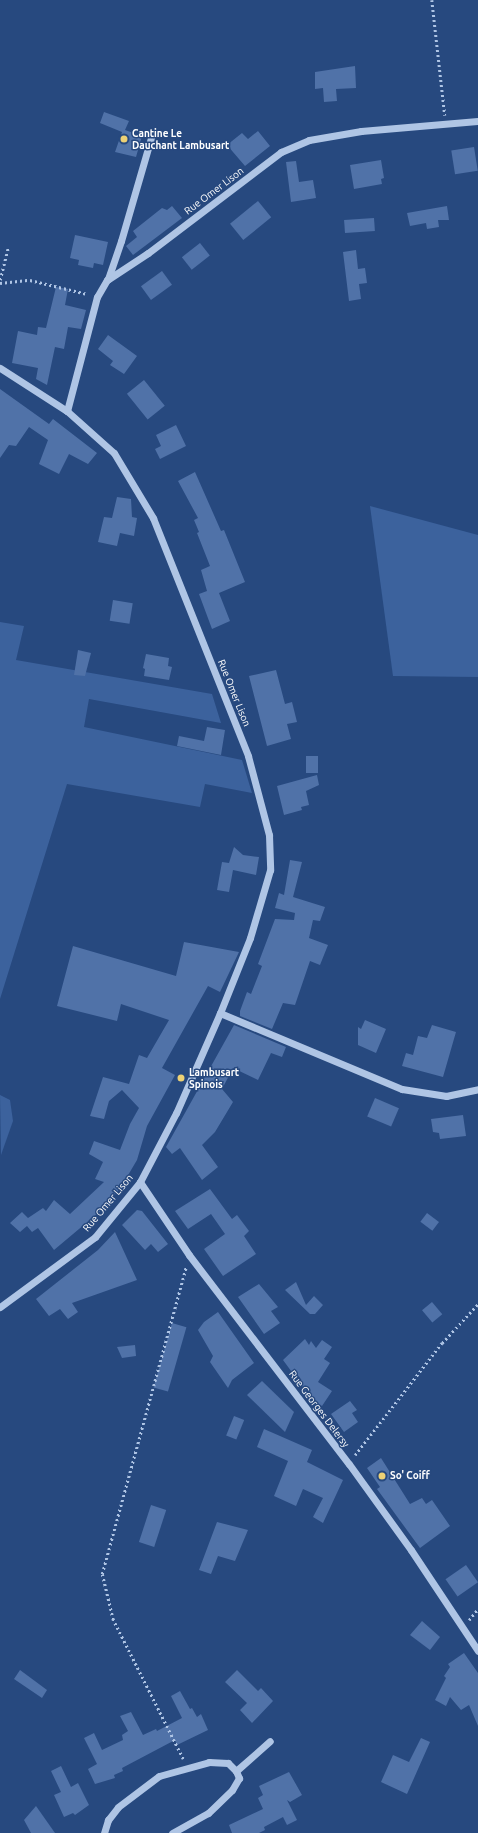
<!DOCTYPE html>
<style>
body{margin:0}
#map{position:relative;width:478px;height:1833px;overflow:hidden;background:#27497f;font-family:Ubuntu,sans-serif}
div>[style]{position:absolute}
.green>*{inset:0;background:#3c629d}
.building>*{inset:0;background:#5072a8;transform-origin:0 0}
.path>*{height:2.5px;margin-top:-1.25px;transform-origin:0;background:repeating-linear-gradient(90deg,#afc5e5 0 2px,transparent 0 5px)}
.minor>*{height:7px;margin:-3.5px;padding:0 3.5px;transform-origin:3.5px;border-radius:3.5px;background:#afc5e5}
.dots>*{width:11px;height:11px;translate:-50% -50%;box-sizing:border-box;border:2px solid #27497f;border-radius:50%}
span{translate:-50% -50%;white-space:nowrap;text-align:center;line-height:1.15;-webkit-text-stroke:3px #27497f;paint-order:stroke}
.poi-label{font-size:10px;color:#fff;font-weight:700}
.left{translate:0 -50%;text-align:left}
.street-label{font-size:10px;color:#fff}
</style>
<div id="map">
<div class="green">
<div style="clip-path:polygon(370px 506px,478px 535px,478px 677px,393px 676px)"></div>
<div style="clip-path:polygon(0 622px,24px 626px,16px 660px,212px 694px,221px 723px,89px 699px,84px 727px,242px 760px,252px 793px,205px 784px,200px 807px,67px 784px,0 999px)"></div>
<div style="clip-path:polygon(0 1095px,10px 1100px,13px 1121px,1px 1155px)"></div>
</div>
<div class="building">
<div style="clip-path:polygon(355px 66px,356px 88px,336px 89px,337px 101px,324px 102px,323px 88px,315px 89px,315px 72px)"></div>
<div style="clip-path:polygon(104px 112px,129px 121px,125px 130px,142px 136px,136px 157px,115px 152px,122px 132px,100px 123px)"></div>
<div style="clip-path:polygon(258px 131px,270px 146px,245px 166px,227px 145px,242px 133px,248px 139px)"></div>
<div style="left:474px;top:147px;width:24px;height:23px;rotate:81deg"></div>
<div style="clip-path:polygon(381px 160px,384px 178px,381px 179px,382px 184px,354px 189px,350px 165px)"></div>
<div style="clip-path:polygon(296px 161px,299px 182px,313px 180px,316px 198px,291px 202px,286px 162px)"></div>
<div style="left:258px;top:201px;width:21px;height:36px;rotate:51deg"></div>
<div style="clip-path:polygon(172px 206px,182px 218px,133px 255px,126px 246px,137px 237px,133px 231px,162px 208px,167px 210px)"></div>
<div style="clip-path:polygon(447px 206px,449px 220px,438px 220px,439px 227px,427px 229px,426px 223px,410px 226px,407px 213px)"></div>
<div style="left:374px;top:218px;width:13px;height:30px;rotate:86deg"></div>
<div style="clip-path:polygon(75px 235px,108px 242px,103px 265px,94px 263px,93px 268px,78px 265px,79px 260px,70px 258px)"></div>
<div style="left:200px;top:243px;width:16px;height:23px;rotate:52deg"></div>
<div style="clip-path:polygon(356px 250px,358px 269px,365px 268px,367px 283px,359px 284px,361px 299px,349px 301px,343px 252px)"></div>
<div style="left:162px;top:271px;width:17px;height:26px;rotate:54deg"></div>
<div style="clip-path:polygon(56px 287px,68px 289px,65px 305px,86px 310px,81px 329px,68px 327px,64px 349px,55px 347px,47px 385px,36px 379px,38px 368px,12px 363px,18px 331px,37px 335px,38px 327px,46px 328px)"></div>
<div style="clip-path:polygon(108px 335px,137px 356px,124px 374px,110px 365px,113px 361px,98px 349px)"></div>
<div style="left:144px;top:380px;width:33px;height:22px;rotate:51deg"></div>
<div style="clip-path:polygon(0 389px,49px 424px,53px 419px,97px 453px,88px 464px,69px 454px,59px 474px,39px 464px,48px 440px,29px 427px,16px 446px,9px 445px,0 458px)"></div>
<div style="clip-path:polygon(176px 425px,186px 446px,160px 459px,155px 449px,161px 446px,156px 435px)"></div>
<div style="clip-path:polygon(195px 472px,221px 531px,224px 530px,245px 582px,219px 593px,230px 621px,212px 629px,199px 594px,207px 591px,201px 570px,210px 566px,197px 533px,199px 532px,194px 520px,198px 518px,178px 481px)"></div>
<div style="clip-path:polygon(117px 497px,131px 499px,132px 517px,137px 518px,134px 536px,120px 533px,117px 546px,98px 542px,104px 517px,112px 518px)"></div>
<div style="left:113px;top:600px;width:20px;height:21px;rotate:9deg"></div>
<div style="clip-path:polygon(78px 650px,91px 653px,85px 676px,74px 675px)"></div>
<div style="clip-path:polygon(146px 654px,169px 658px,168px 666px,172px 667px,169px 680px,144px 676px,145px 669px,143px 668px)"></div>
<div style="clip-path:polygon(276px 670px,285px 704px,292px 702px,297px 722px,287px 724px,291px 739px,267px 746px,249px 676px)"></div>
<div style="clip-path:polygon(207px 727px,225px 730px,221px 755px,177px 746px,179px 736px,204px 741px)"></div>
<div style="left:306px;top:756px;width:12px;height:17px"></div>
<div style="clip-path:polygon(317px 775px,319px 785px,306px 791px,309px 805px,301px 807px,302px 810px,284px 815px,277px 786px)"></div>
<div style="clip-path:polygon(234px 847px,243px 855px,259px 857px,256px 875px,233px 870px,229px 892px,217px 890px,222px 862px,229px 863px)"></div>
<div style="clip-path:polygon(290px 860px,302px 862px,293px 897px,325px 907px,320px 921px,313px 920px,309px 938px,328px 945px,320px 965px,310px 961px,295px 1005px,283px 1003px,272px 1029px,240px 1016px,240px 1011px,247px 992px,251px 994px,262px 966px,258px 964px,275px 919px,294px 920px,295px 913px,275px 908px,279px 893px,284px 895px)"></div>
<div style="clip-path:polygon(184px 942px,239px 952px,220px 992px,208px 986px,162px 1068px,175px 1075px,147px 1126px,137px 1160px,124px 1182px,106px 1208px,102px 1205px,104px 1208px,54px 1250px,38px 1228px,32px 1232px,27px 1226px,20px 1232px,10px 1223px,22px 1212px,28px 1218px,43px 1208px,46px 1211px,54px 1200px,70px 1214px,104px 1182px,95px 1179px,103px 1162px,89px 1154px,94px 1141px,120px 1150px,130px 1124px,139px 1108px,122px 1090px,109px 1101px,104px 1119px,90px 1116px,103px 1077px,129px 1084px,139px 1055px,147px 1058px,169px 1020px,121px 1004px,117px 1021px,57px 1006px,73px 946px,176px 976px)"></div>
<div style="clip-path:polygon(365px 1020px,386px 1029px,376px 1053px,358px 1045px,358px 1027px,361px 1029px)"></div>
<div style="clip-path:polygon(234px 1025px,286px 1047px,282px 1057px,271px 1053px,258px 1080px,233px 1068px,222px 1089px,233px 1102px,215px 1132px,202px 1145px,218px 1167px,202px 1180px,180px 1148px,172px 1154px,166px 1147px)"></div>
<div style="clip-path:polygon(432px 1025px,456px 1032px,443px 1077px,402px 1066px,406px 1053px,413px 1055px,418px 1036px,427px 1038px)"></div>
<div style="left:375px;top:1098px;width:26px;height:20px;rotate:23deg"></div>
<div style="clip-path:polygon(463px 1115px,466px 1136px,440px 1139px,439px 1133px,433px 1132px,431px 1119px)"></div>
<div style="clip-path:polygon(210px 1189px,232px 1219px,237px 1215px,249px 1231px,244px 1236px,256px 1254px,223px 1276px,204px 1249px,225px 1234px,211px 1214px,188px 1229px,175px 1211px)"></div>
<div style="clip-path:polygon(137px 1210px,142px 1211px,168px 1244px,158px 1252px,151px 1244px,145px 1250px,122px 1225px)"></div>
<div style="left:427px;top:1213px;width:15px;height:11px;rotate:37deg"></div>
<div style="clip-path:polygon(115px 1232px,137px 1280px,72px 1303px,78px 1312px,68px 1319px,60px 1309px,49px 1316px,36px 1299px,98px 1250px)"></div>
<div style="clip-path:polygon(296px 1282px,306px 1305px,314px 1296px,323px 1305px,315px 1314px,310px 1314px,285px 1290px)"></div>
<div style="clip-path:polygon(259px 1284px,278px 1307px,271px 1311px,280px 1323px,264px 1334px,238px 1297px)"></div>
<div style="left:432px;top:1302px;width:16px;height:13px;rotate:50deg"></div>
<div style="clip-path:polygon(218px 1312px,254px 1363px,232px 1380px,228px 1388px,210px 1362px,213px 1356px,198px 1330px,204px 1322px)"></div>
<div style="left:172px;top:1323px;width:15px;height:67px;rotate:16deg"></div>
<div style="clip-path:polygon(305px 1339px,309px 1345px,311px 1341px,316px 1348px,322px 1340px,332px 1347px,324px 1359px,330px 1363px,318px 1382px,332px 1391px,322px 1406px,302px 1394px,305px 1390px,283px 1360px)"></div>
<div style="clip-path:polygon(135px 1345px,136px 1356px,122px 1358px,117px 1347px)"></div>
<div style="clip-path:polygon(262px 1381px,294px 1412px,285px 1432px,247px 1395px)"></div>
<div style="clip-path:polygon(350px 1401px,357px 1410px,352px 1413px,358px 1422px,344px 1432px,331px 1414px)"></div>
<div style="left:234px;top:1416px;width:11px;height:21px;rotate:22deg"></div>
<div style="clip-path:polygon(264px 1429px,312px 1450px,307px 1462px,343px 1480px,323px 1523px,313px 1517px,323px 1498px,303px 1489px,296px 1506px,274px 1496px,288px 1461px,257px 1447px)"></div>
<div style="clip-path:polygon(381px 1458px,410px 1504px,422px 1498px,426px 1504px,432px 1500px,450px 1526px,420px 1548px,377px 1489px,380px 1487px,367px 1468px)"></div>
<div style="left:151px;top:1505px;width:16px;height:39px;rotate:18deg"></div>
<div style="clip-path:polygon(217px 1522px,248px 1530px,235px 1561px,218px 1556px,211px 1574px,199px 1570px)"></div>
<div style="left:466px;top:1565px;width:21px;height:25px;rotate:55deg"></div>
<div style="clip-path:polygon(422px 1621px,440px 1637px,430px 1650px,410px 1635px)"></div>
<div style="clip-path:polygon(464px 1653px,478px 1673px,478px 1726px,469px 1705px,461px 1710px,450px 1697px,446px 1706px,435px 1700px,446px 1678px,444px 1676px,450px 1667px,448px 1664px)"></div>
<div style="clip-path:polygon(20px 1670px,47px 1690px,42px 1698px,14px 1679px)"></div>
<div style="clip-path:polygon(237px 1670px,258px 1691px,261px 1688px,273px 1701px,252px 1723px,240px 1710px,247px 1703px,225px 1682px)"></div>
<div style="clip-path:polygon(180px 1691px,190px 1709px,192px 1708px,197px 1717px,201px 1714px,208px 1730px,177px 1745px,175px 1740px,122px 1768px,123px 1771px,114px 1775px,115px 1778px,95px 1784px,88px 1769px,97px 1764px,84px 1738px,94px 1733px,102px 1750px,123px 1740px,122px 1735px,128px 1731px,120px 1716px,131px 1712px,143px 1735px,156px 1729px,157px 1731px,182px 1718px,171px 1696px)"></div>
<div style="clip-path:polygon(421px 1738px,430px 1742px,407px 1794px,381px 1782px,393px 1755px,409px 1762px)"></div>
<div style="clip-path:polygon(61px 1766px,71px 1787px,78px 1783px,89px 1805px,75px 1815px,73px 1813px,64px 1817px,54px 1795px,61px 1792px,51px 1771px)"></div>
<div style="clip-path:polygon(289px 1772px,302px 1795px,290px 1802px,287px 1800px,297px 1820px,287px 1825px,283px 1817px,264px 1827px,265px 1830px,259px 1833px,232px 1833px,229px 1825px,263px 1809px,258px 1798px,263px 1795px,259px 1786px)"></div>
<div style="clip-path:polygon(36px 1806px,55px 1833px,31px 1833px,24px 1820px)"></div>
</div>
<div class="path">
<div style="left:432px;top:0;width:116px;rotate:83.6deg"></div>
<div style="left:0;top:280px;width:33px;rotate:-76deg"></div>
<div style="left:0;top:283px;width:30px;rotate:-6deg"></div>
<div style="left:30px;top:280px;width:59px;rotate:13.8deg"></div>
<div style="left:355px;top:1455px;width:142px;rotate:-52.2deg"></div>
<div style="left:442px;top:1343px;width:53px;rotate:-47.3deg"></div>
<div style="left:469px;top:1620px;width:14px;rotate:-51deg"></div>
<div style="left:183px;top:1759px;width:156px;rotate:-116.7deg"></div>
<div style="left:113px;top:1620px;width:47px;rotate:-103.4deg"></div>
<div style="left:102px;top:1574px;width:318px;rotate:-74.7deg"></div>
</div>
<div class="minor">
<div style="left:108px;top:279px;width:40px;rotate:-71.1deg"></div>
<div style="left:121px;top:241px;width:111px;rotate:-73.8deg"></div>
<div style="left:0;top:368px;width:80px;rotate:32.7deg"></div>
<div style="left:67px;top:411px;width:63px;rotate:41.8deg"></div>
<div style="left:114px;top:453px;width:76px;rotate:59deg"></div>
<div style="left:153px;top:518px;width:256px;rotate:68.2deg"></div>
<div style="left:248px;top:756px;width:82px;rotate:75.1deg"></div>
<div style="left:269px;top:835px;width:35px;rotate:88deg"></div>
<div style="left:270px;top:870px;width:71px;rotate:106.4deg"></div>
<div style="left:250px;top:938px;width:81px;rotate:111.8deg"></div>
<div style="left:220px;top:1013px;width:109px;rotate:113.7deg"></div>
<div style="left:176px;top:1113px;width:78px;rotate:117.6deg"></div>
<div style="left:140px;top:1182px;width:71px;rotate:129.3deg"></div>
<div style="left:95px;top:1237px;width:118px;rotate:143.6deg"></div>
<div style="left:67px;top:411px;width:118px;rotate:-75.3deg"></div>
<div style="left:97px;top:297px;width:20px;rotate:-60deg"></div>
<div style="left:107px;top:280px;width:49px;rotate:-33.4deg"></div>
<div style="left:148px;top:253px;width:167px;rotate:-37.2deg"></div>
<div style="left:281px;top:152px;width:30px;rotate:-23deg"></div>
<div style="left:309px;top:140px;width:53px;rotate:-9.8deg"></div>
<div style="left:361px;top:131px;width:117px;rotate:-4.9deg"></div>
<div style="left:220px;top:1013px;width:197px;rotate:22.7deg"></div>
<div style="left:402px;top:1089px;width:45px;rotate:9deg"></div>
<div style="left:446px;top:1096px;width:33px;rotate:-12deg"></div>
<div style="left:140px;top:1182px;width:88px;rotate:56.1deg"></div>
<div style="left:189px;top:1255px;width:263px;rotate:52.6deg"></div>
<div style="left:349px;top:1464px;width:106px;rotate:54.2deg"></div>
<div style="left:411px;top:1550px;width:121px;rotate:56.4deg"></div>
<div style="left:236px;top:1771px;width:45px;rotate:-41.4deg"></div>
<div style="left:104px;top:1833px;width:14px;rotate:-73deg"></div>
<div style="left:108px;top:1820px;width:16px;rotate:-52deg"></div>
<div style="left:118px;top:1807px;width:51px;rotate:-37.1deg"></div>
<div style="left:159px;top:1776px;width:52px;rotate:-15.6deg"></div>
<div style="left:209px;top:1762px;width:19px;rotate:3deg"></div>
<div style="left:228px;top:1763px;width:11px;rotate:45deg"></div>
<div style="left:236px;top:1771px;width:8px;rotate:67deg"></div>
<div style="left:239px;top:1778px;width:14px;rotate:120deg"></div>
<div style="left:232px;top:1790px;width:33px;rotate:136deg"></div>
<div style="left:208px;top:1813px;width:41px;rotate:150.9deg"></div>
</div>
<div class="dots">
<div style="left:124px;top:139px;background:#edd175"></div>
<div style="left:181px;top:1078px;background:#edd175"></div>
<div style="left:382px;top:1476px;background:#edd175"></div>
</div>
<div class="poi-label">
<span class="left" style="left:132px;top:139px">Cantine Le<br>Dauchant Lambusart</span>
<span class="left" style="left:189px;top:1078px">Lambusart<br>Spinois</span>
<span class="left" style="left:390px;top:1476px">So' Coiff</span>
</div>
<div class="street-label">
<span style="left:214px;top:191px;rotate:-37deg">Rue Omer Lison</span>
<span style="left:234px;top:693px;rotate:68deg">Rue Omer Lison</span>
<span style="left:108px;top:1203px;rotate:-50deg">Rue Omer Lison</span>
<span style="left:319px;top:1409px;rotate:53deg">Rue Georges Delersy</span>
</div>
</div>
